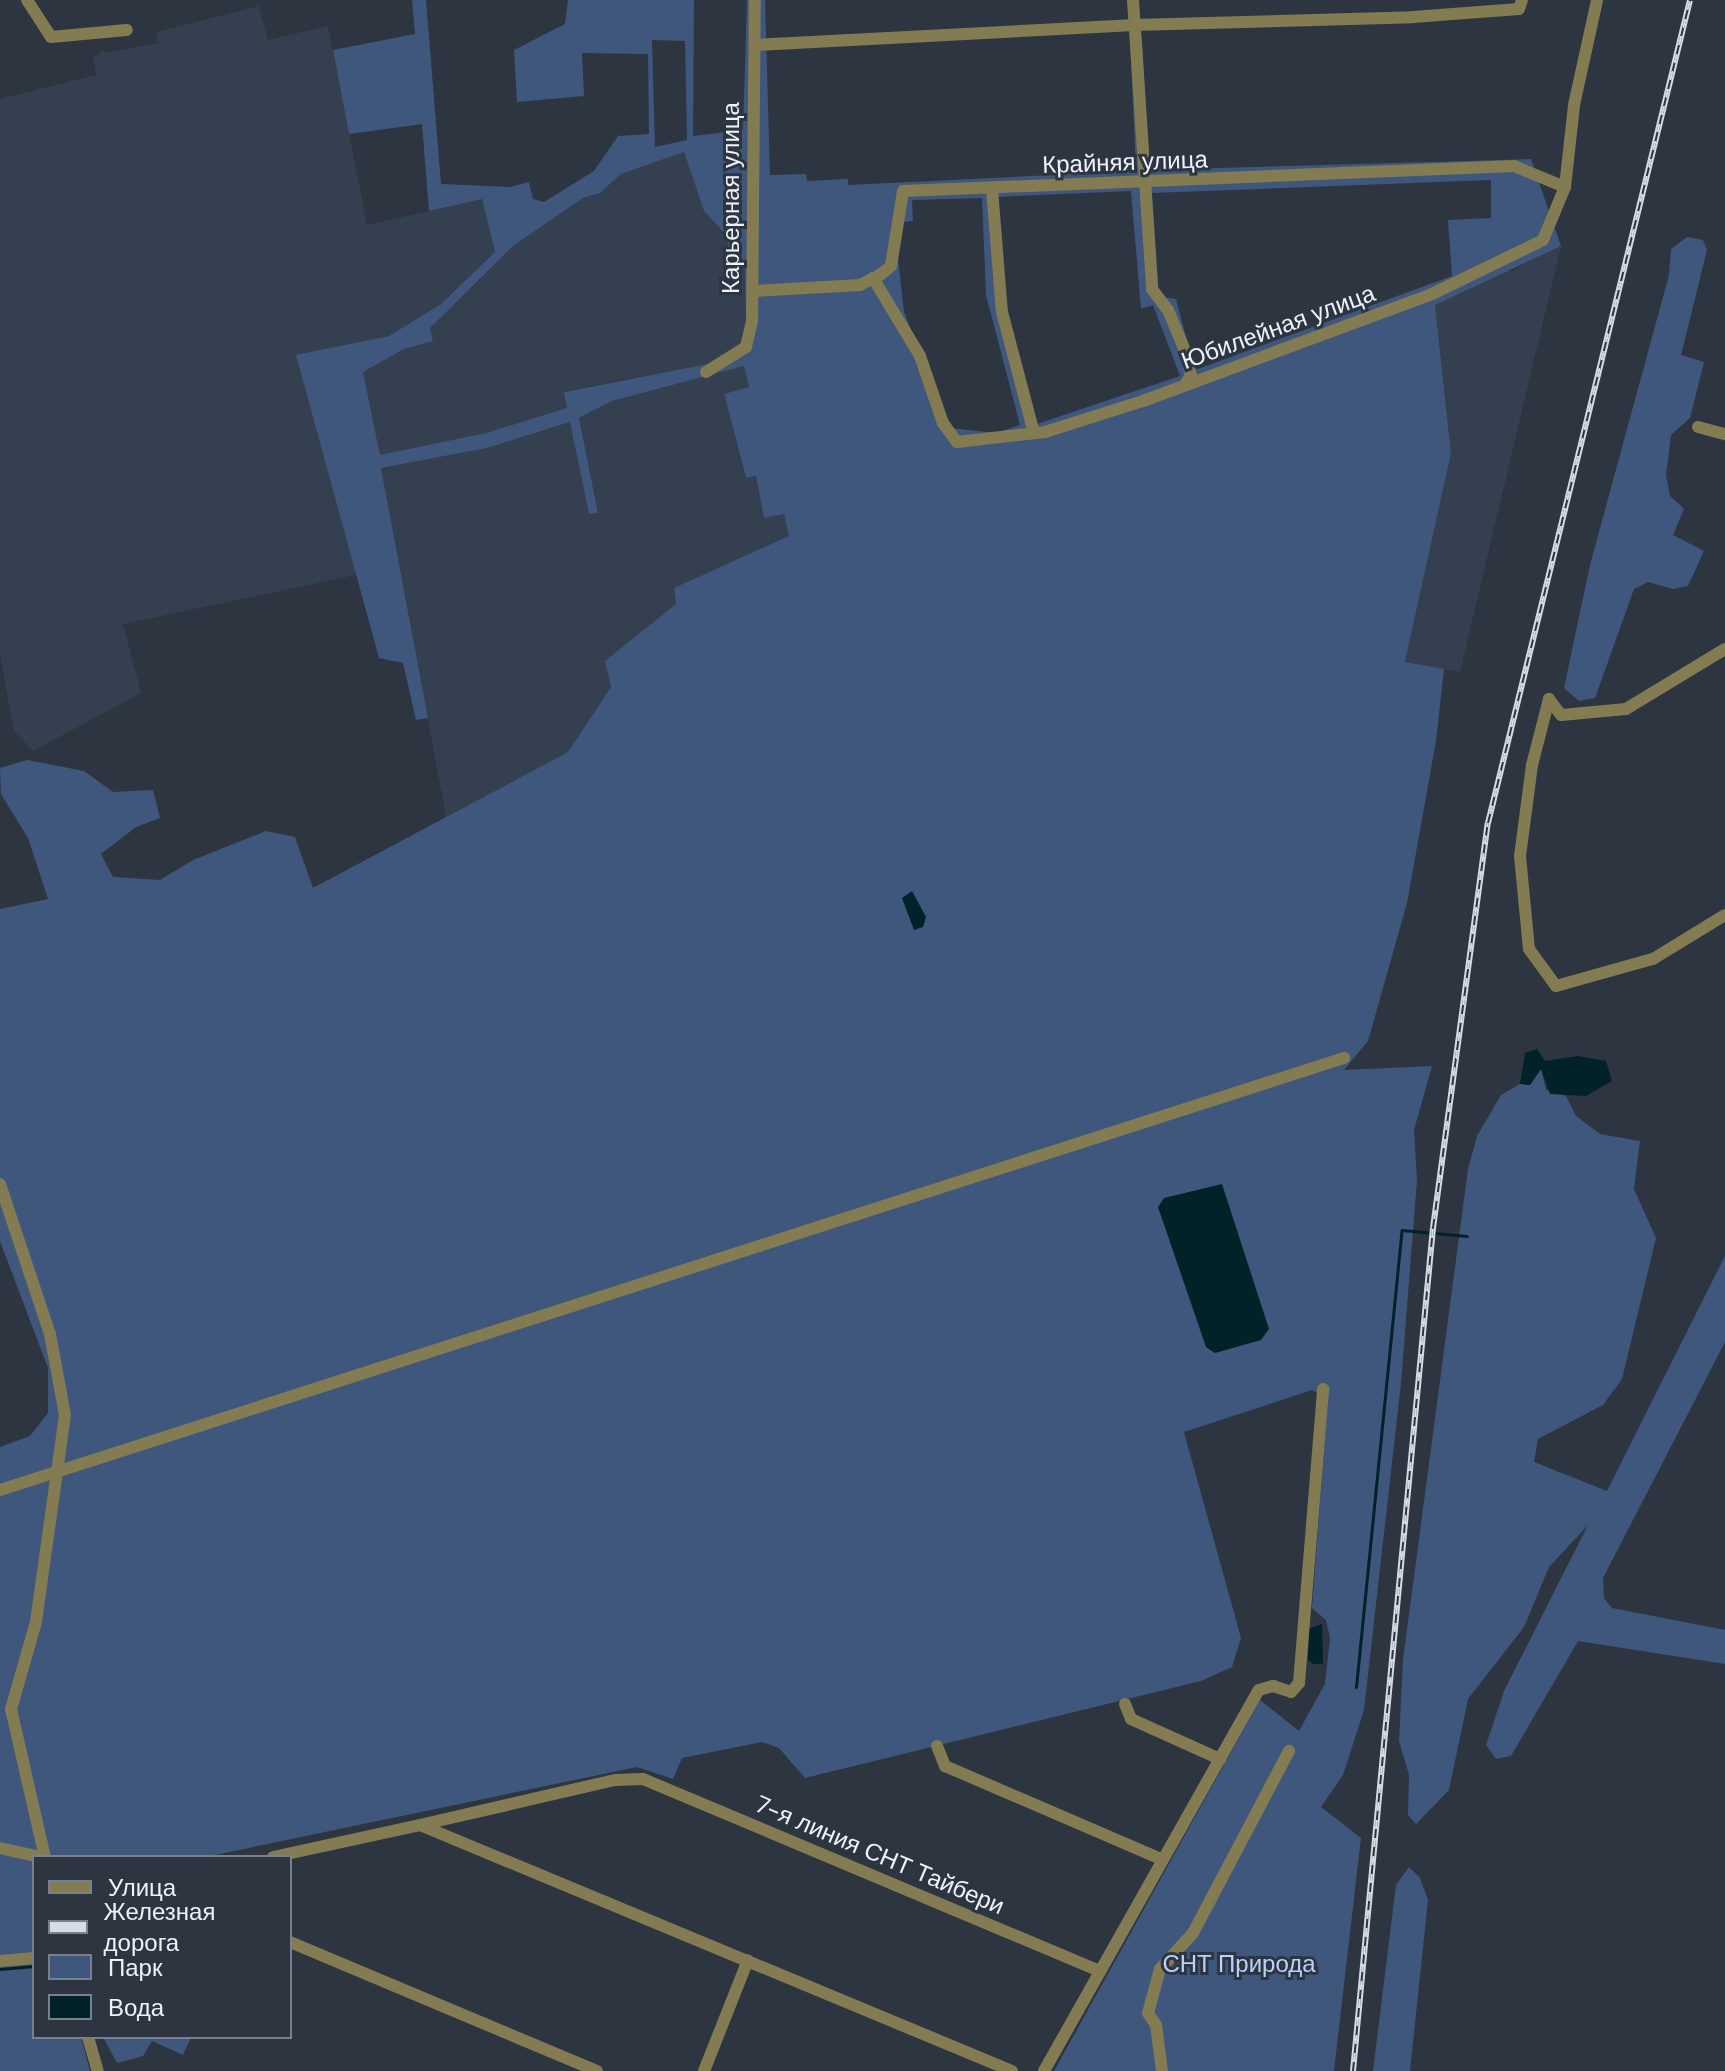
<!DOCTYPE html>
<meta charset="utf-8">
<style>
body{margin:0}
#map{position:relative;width:1725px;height:2071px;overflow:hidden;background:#2d3541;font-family:"DM Sans",sans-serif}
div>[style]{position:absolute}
.built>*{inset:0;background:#343f50}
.green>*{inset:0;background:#3f577d}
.water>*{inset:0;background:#002228}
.stream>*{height:3px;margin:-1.5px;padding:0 1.5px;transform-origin:1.5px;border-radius:1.5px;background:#002228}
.minor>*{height:12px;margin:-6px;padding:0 6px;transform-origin:6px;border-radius:6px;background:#837b52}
.rail>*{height:6px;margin-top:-3px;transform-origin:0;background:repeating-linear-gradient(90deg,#2d3541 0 9px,#d6dbe4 0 18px);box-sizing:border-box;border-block:2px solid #d6dbe4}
span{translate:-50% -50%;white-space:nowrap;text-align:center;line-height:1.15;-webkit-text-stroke:6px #2d3541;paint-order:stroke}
.street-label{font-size:24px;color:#ecf1fa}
.park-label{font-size:24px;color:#b9d2f9}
.legend{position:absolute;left:32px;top:1855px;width:260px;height:184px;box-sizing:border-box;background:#2d3541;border:2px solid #79808b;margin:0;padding:10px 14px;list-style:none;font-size:24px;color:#ecf1fa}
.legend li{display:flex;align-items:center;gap:16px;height:40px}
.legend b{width:40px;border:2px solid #79808b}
</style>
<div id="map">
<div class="built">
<div style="clip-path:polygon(259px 6px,268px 40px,328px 26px,367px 225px,482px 199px,495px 252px,441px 304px,389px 336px,307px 353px,370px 572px,123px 624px,141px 693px,33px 751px,14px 731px,0 655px,0 99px,96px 75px,93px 56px,101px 54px,100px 49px,106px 53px,158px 43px,156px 32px)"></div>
<div style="clip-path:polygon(684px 152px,704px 211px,727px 236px,729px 267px,745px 267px,746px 335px,737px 348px,723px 361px,564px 391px,568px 408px,486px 433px,380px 456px,363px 372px,404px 349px,433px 341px,430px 328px,513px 246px,583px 198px,600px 193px,621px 174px)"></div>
<div style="clip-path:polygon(1556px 245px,1561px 246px,1460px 672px,1405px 662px,1451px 453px,1435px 304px,1501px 270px,1513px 271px)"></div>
<div style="clip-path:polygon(744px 366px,749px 387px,724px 395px,745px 477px,756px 476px,764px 518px,784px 514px,790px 536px,674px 588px,676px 604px,606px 661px,611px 687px,568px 752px,446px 817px,381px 468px,487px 448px,571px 422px,589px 514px,598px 512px,579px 419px,612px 401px)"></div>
</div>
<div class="green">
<div style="clip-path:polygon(evenodd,412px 0,426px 0,441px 184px,510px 187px,529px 182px,533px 199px,544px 202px,594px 171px,618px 136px,649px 134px,648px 54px,582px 53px,584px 96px,517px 102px,514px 50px,565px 24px,568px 0,694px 0,693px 136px,743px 130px,747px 0,765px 0,770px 175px,806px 174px,807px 181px,848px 179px,848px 185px,1136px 171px,1130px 39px,1142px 37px,1149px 170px,1531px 159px,1561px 246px,1435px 305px,1451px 453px,1405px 662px,1444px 669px,1436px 741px,1407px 903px,1368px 1041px,1344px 1070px,1432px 1066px,1414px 1130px,1417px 1180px,1401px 1383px,1364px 1710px,1343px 1775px,1321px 1807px,1361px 1838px,1334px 2071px,1054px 2071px,1260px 1700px,1299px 1731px,1325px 1684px,1330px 1638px,1326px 1620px,1312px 1608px,1328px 1399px,1312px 1390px,1184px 1432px,1241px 1638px,1232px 1667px,1201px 1681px,805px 1778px,779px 1748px,762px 1742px,682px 1758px,673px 1779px,637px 1767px,205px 1857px,34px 1857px,34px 2037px,81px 2037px,90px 2071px,0 2071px,0 1447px,30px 1436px,48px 1413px,48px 1368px,0 1241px,0 909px,48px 899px,28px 838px,1px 794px,0 768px,27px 760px,84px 771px,113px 792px,153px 790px,160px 818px,136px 827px,101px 854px,113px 877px,160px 880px,193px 860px,266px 831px,295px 837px,313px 888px,568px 752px,611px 687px,605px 661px,676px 604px,674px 588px,789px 536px,784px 514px,764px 518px,756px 476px,746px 478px,724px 394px,749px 387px,744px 366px,612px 401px,579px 418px,598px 513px,589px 514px,570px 422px,487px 448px,381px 468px,428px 718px,416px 720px,403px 663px,379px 658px,296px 355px,389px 336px,441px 304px,495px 252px,482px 199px,429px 211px,422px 124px,349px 134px,333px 50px,415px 34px,412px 0,652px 40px,685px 41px,687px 140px,655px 147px,652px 40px,412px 0,684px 152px,704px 211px,727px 236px,729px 267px,745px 267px,746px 335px,737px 348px,723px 361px,564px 392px,567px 408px,486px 433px,380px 455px,363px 372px,404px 349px,433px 341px,430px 328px,513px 246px,583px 198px,600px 193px,621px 174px,684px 152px,412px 0,1491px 180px,1491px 218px,1448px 220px,1452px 276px,1195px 370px,1176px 299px,1159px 296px,1152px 193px,1491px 180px,412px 0,1131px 191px,1141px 309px,1153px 305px,1180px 376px,1034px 425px,998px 291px,995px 197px,1131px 191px,412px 0,982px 198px,986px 295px,1020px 425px,996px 433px,950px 428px,904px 312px,894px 223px,913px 221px,912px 200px,982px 198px)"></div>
<div style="clip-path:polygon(1687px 237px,1703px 240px,1707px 250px,1681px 355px,1704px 362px,1690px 418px,1671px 435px,1666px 475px,1670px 496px,1684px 509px,1673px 535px,1704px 551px,1688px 586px,1673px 589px,1648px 582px,1634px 589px,1595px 698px,1579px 701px,1564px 688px,1590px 565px,1669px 275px,1671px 249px)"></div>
<div style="clip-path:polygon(1541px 1069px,1546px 1090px,1566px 1096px,1576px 1116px,1600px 1134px,1640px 1141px,1634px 1189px,1656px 1238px,1622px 1379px,1603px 1405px,1538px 1439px,1534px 1462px,1607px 1491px,1725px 1256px,1725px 1342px,1603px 1578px,1604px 1598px,1612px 1608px,1725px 1630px,1725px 1664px,1578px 1641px,1511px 1756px,1496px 1759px,1486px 1745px,1504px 1691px,1588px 1525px,1549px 1567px,1524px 1627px,1468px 1699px,1449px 1790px,1416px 1824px,1408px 1815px,1409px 1775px,1399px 1741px,1403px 1660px,1468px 1169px,1477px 1136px,1501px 1095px,1520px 1084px,1530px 1085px)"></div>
<div style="clip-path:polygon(1409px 1867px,1420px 1878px,1428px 1900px,1410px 2071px,1373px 2071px,1396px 1885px)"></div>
<div style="clip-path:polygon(103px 2037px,191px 2037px,183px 2055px,152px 2041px,143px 2056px,117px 2063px)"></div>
</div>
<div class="water">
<div style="clip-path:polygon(912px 891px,926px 917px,923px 927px,914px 930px,902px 898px)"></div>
<div style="clip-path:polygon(1537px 1049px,1545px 1061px,1578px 1056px,1606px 1061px,1612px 1081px,1586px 1096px,1550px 1094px,1541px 1069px,1530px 1085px,1520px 1084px,1525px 1053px)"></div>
<div style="clip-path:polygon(1222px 1184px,1269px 1329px,1261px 1340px,1215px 1353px,1206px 1347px,1158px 1207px,1164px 1198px)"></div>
<div style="clip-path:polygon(1322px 1624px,1323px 1664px,1313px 1664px,1308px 1660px,1309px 1629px)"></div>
</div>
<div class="stream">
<div style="left:1356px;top:1687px;width:459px;rotate:-84.3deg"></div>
<div style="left:1402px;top:1230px;width:65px;rotate:5.3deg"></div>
<div style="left:0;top:1969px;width:34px;rotate:-5deg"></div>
</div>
<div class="minor">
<div style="left:27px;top:0;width:44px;rotate:57deg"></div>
<div style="left:51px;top:37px;width:76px;rotate:-5.3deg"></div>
<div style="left:1133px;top:0;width:290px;rotate:86.2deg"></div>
<div style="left:1152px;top:289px;width:26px;rotate:53deg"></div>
<div style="left:1168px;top:310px;width:47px;rotate:67.3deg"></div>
<div style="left:1186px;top:353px;width:24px;rotate:78deg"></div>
<div style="left:1191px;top:376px;width:9px;rotate:126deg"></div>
<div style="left:755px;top:45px;width:380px;rotate:-3deg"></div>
<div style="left:1134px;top:25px;width:279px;rotate:-1.6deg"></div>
<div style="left:1413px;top:17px;width:106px;rotate:-4.3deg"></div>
<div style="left:1519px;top:9px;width:9px;rotate:-72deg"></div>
<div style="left:992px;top:189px;width:123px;rotate:85.4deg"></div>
<div style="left:1002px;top:312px;width:125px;rotate:75.2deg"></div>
<div style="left:873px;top:278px;width:91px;rotate:58.9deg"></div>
<div style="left:920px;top:356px;width:71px;rotate:71.1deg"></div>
<div style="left:943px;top:423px;width:24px;rotate:54deg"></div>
<div style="left:957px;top:442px;width:89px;rotate:-6.5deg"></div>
<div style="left:1045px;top:432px;width:103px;rotate:-17.6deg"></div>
<div style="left:1143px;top:401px;width:308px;rotate:-20.3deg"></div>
<div style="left:1432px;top:294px;width:123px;rotate:-25.9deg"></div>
<div style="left:1543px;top:240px;width:57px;rotate:-67.5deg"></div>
<div style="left:1565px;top:187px;width:82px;rotate:-83.7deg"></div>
<div style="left:1574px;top:105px;width:107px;rotate:-77.6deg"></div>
<div style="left:753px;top:291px;width:107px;rotate:-3.2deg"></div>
<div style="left:860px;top:285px;width:22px;rotate:-27deg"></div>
<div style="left:880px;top:275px;width:14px;rotate:-39deg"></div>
<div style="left:891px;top:266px;width:76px;rotate:-80.9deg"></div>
<div style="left:903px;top:191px;width:612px;rotate:-2.34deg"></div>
<div style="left:1514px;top:166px;width:55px;rotate:22.4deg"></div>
<div style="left:706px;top:372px;width:47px;rotate:-32deg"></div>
<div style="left:746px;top:347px;width:26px;rotate:-77deg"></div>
<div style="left:752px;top:322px;width:322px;rotate:-89.5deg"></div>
<div style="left:1698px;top:427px;width:28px;rotate:15deg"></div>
<div style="left:1725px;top:649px;width:116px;rotate:148.8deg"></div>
<div style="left:1626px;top:709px;width:65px;rotate:174.7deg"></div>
<div style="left:1561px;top:715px;width:20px;rotate:-127deg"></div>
<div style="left:1549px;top:699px;width:68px;rotate:104.4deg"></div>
<div style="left:1532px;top:765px;width:92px;rotate:97.5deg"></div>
<div style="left:1520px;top:856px;width:93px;rotate:84.5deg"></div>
<div style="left:1529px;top:949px;width:46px;rotate:53.9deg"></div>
<div style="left:1556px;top:986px;width:101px;rotate:-15.6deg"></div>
<div style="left:1653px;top:959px;width:84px;rotate:-31.4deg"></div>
<div style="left:0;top:1184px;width:158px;rotate:71.6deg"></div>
<div style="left:50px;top:1334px;width:82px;rotate:79.5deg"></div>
<div style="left:65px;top:1415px;width:209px;rotate:98deg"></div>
<div style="left:36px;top:1622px;width:91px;rotate:106deg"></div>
<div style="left:11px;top:1709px;width:152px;rotate:77.1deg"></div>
<div style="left:0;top:1490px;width:1412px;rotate:-17.82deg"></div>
<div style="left:1125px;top:1704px;width:16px;rotate:68deg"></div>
<div style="left:1131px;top:1719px;width:98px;rotate:24.2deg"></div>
<div style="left:937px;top:1746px;width:22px;rotate:68deg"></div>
<div style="left:945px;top:1766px;width:237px;rotate:23.3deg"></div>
<div style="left:420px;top:1825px;width:200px;rotate:-13deg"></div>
<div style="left:615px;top:1780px;width:28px;rotate:-2deg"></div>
<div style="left:643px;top:1779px;width:496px;rotate:22.8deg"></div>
<div style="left:0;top:1848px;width:42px;rotate:12.4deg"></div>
<div style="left:273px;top:1857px;width:150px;rotate:-12.3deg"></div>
<div style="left:420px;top:1825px;width:641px;rotate:22.56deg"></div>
<div style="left:290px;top:1942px;width:333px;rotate:22.8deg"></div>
<div style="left:0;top:1961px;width:34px;rotate:-5deg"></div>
<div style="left:88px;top:2037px;width:35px;rotate:74deg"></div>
<div style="left:704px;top:2071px;width:119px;rotate:-68.4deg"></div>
<div style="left:1044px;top:2071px;width:437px;rotate:-60.6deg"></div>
<div style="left:1259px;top:1690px;width:15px;rotate:-16deg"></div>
<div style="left:1273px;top:1686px;width:19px;rotate:18deg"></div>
<div style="left:1291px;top:1692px;width:12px;rotate:-48deg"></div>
<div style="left:1299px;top:1683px;width:295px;rotate:-85.3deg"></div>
<div style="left:1162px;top:2071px;width:46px;rotate:-97.4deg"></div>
<div style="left:1156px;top:2025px;width:14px;rotate:-124deg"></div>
<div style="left:1148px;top:2013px;width:46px;rotate:-74.7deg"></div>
<div style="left:1160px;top:1969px;width:49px;rotate:-47.5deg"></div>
<div style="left:1193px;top:1933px;width:206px;rotate:-62.2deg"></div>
</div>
<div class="rail">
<div style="left:1353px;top:2071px;width:847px;rotate:-84.58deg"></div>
<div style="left:1433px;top:1228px;width:409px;rotate:-82.3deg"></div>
<div style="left:1488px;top:823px;width:847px;rotate:-76.21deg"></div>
</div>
<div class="street-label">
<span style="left:1125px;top:162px;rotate:-2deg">Крайняя улица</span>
<span style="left:731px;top:198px;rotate:-90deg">Карьерная улица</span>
<span style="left:1278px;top:327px;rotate:-20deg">Юбилейная улица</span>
<span style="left:880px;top:1855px;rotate:23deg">7-я линия СНТ Тайбери</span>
</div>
<div class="park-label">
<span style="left:1239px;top:1964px">СНТ Природа</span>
</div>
<ul class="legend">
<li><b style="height:10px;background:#837b52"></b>Улица</li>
<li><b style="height:10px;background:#d6dbe4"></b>Железная дорога</li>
<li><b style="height:22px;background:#3f577d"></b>Парк</li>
<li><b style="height:22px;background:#002228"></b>Вода</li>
</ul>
</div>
